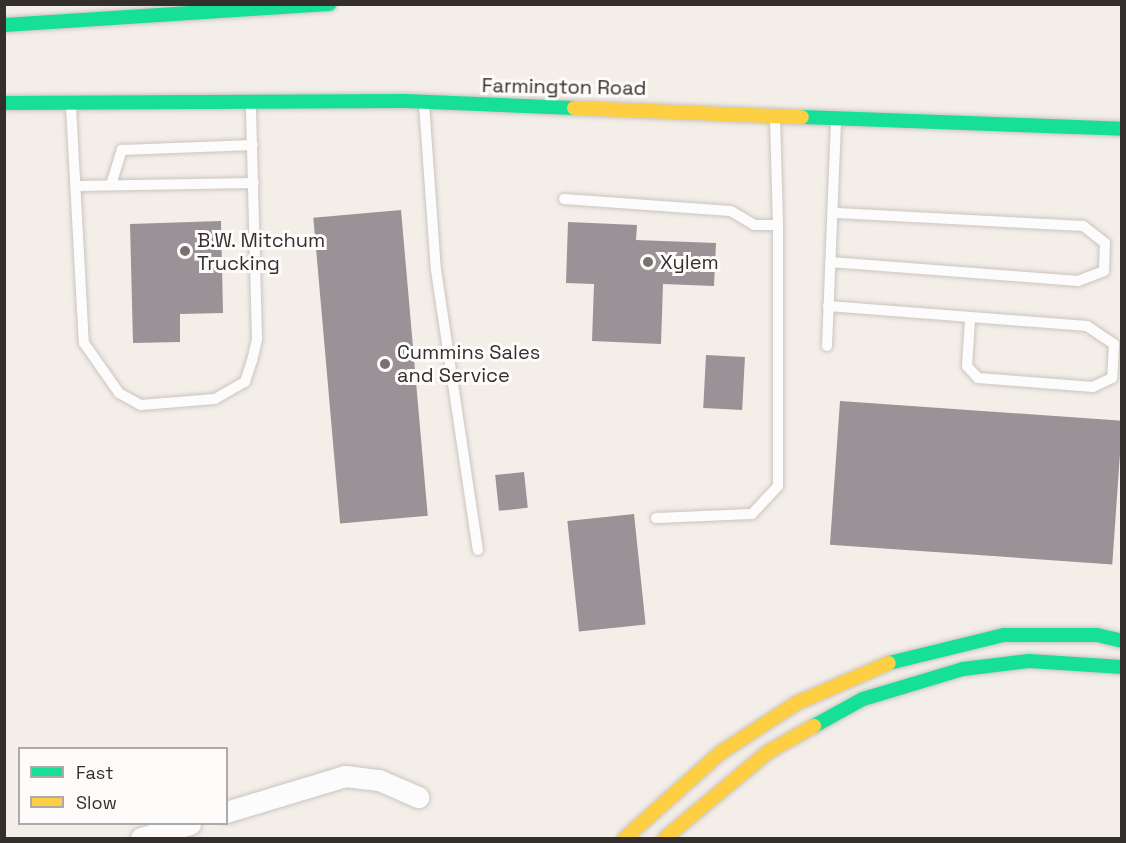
<!DOCTYPE html>
<style>
body{margin:0}
#map{position:relative;width:1126px;height:843px;overflow:hidden;background:#f4eee8;font-family:"Space Grotesk",sans-serif}
div>[style]{position:absolute}
.building>*{inset:0;background:#9a9297;transform-origin:0 0}
.roads{filter:drop-shadow(0 0 2px #cac5c1) drop-shadow(0 0 2px #cac5c1)}
.lane>*{height:10px;margin:-5px;padding:0 5px;transform-origin:5px;border-radius:5px;background:#fdfcfc}
.street>*{height:21px;margin:-10.5px;padding:0 10.5px;transform-origin:10.5px;border-radius:10.5px;background:#fdfcfc}
.fast>*{height:14px;margin:-7px;padding:0 7px;transform-origin:7px;border-radius:7px;background:#16e098}
.slow>*{height:14px;margin:-7px;padding:0 7px;transform-origin:7px;border-radius:7px;background:#ffcf43}
.dots>*{width:16px;height:16px;translate:-50% -50%;box-sizing:border-box;border:3px solid #fefcfb;border-radius:50%}
span{translate:-50% -50%;white-space:nowrap;text-align:center;line-height:1.15;-webkit-text-stroke:6px #fefcfb;paint-order:stroke}
.street-label{font-size:20px;color:#332f2c}
.poi-label{font-size:20px;color:#332f2c}
.left{translate:0 -50%;text-align:left}
.frame{position:absolute;inset:0;border:6px solid #332f2c;pointer-events:none}
.legend{position:absolute;left:18px;top:747px;width:210px;height:78px;box-sizing:border-box;background:#fefcfb;border:2px solid #adaaa8;margin:0;padding:8px 10px;list-style:none;font-size:18px;color:#332f2c}
.legend li{display:flex;align-items:center;gap:12px;height:30px}
.legend b{width:30px;border:2px solid #adaaa8}
</style>
<div id="map">
<div class="building">
<div style="left:401px;top:210px;width:307px;height:88px;rotate:85deg"></div>
<div style="clip-path:polygon(221px 221px,223px 313px,180px 314px,180px 342px,133px 343px,130px 224px)"></div>
<div style="clip-path:polygon(568px 222px,637px 225px,636px 240px,716px 243px,714px 286px,663px 284px,661px 344px,592px 341px,594px 284px,566px 283px)"></div>
<div style="left:706px;top:355px;width:39px;height:53px;rotate:3deg"></div>
<div style="left:840px;top:401px;width:283px;height:144px;rotate:4deg"></div>
<div style="left:524px;top:472px;width:36px;height:29px;rotate:84deg"></div>
<div style="left:634px;top:514px;width:111px;height:67px;rotate:84deg"></div>
</div>
<div class="roads">
<div class="lane">
<div style="left:424px;top:104px;width:166px;rotate:85.9deg"></div>
<div style="left:436px;top:270px;width:283px;rotate:81.5deg"></div>
<div style="left:71px;top:106px;width:237px;rotate:86.9deg"></div>
<div style="left:84px;top:343px;width:61px;rotate:55deg"></div>
<div style="left:119px;top:393px;width:25px;rotate:29deg"></div>
<div style="left:141px;top:405px;width:74px;rotate:-4.6deg"></div>
<div style="left:215px;top:399px;width:34px;rotate:-30deg"></div>
<div style="left:245px;top:382px;width:22px;rotate:-72deg"></div>
<div style="left:252px;top:361px;width:23px;rotate:-77deg"></div>
<div style="left:257px;top:339px;width:237px;rotate:-91.5deg"></div>
<div style="left:775px;top:118px;width:107px;rotate:88.4deg"></div>
<div style="left:111px;top:185px;width:37px;rotate:-73deg"></div>
<div style="left:122px;top:150px;width:131px;rotate:-2.2deg"></div>
<div style="left:76px;top:186px;width:178px;rotate:-1deg"></div>
<div style="left:564px;top:199px;width:167px;rotate:4.1deg"></div>
<div style="left:731px;top:211px;width:27px;rotate:31deg"></div>
<div style="left:754px;top:225px;width:24px"></div>
<div style="left:778px;top:225px;width:261px;rotate:90deg"></div>
<div style="left:778px;top:486px;width:38px;rotate:133deg"></div>
<div style="left:752px;top:514px;width:96px;rotate:177.6deg"></div>
<div style="left:830px;top:262px;width:249px;rotate:4.4deg"></div>
<div style="left:1078px;top:281px;width:28px;rotate:-21deg"></div>
<div style="left:1104px;top:271px;width:28px;rotate:-88deg"></div>
<div style="left:1105px;top:243px;width:28px;rotate:-142deg"></div>
<div style="left:1083px;top:226px;width:251px;rotate:-177deg"></div>
<div style="left:828px;top:306px;width:260px;rotate:4.4deg"></div>
<div style="left:1087px;top:326px;width:32px;rotate:34deg"></div>
<div style="left:1114px;top:344px;width:34px;rotate:93deg"></div>
<div style="left:1112px;top:378px;width:21px;rotate:155deg"></div>
<div style="left:1093px;top:387px;width:115px;rotate:-175.5deg"></div>
<div style="left:978px;top:378px;width:16px;rotate:-133deg"></div>
<div style="left:967px;top:366px;width:47px;rotate:-86.3deg"></div>
<div style="left:827px;top:346px;width:226px;rotate:-87.7deg"></div>
</div>
<div class="street">
<div style="left:226px;top:812px;width:124px;rotate:-16.8deg"></div>
<div style="left:345px;top:776px;width:34px;rotate:7deg"></div>
<div style="left:379px;top:780px;width:43px;rotate:23.6deg"></div>
<div style="left:141px;top:838px;width:51px;rotate:-15.9deg"></div>
</div>
<div class="fast">
<div style="left:4px;top:25px;width:326px;rotate:-3.7deg"></div>
<div style="left:4px;top:103px;width:401px;rotate:-0.3deg"></div>
<div style="left:405px;top:101px;width:169px;rotate:2.4deg"></div>
<div style="left:802px;top:117px;width:320px;rotate:2.1deg"></div>
<div style="left:889px;top:663px;width:118px;rotate:-13.7deg"></div>
<div style="left:1004px;top:635px;width:93px"></div>
<div style="left:1097px;top:635px;width:26px;rotate:13deg"></div>
<div style="left:814px;top:726px;width:56px;rotate:-28.9deg"></div>
<div style="left:863px;top:699px;width:104px;rotate:-16.7deg"></div>
<div style="left:963px;top:669px;width:66px;rotate:-6.9deg"></div>
<div style="left:1029px;top:661px;width:93px;rotate:3.7deg"></div>
</div>
<div class="slow">
<div style="left:574px;top:108px;width:228px;rotate:2.3deg"></div>
<div style="left:625px;top:838px;width:127px;rotate:-41.8deg"></div>
<div style="left:720px;top:753px;width:92px;rotate:-33deg"></div>
<div style="left:797px;top:703px;width:100px;rotate:-23.5deg"></div>
<div style="left:665px;top:838px;width:134px;rotate:-39.9deg"></div>
<div style="left:768px;top:752px;width:53px;rotate:-29.5deg"></div>
</div>
</div>
<div class="dots">
<div style="left:185px;top:251px;background:#77726e"></div>
<div style="left:648px;top:262px;background:#77726e"></div>
<div style="left:385px;top:364px;background:#77726e"></div>
</div>
<div class="street-label">
<span style="left:564px;top:87px;rotate:1deg">Farmington Road</span>
</div>
<div class="poi-label">
<span class="left" style="left:197px;top:252px">B.W. Mitchum<br>Trucking</span>
<span class="left" style="left:660px;top:262px">Xylem</span>
<span class="left" style="left:397px;top:364px">Cummins Sales<br>and Service</span>
</div>
<div class="frame"></div>
<ul class="legend">
<li><b style="height:8px;background:#16e098"></b>Fast</li>
<li><b style="height:8px;background:#ffcf43"></b>Slow</li>
</ul>
</div>
